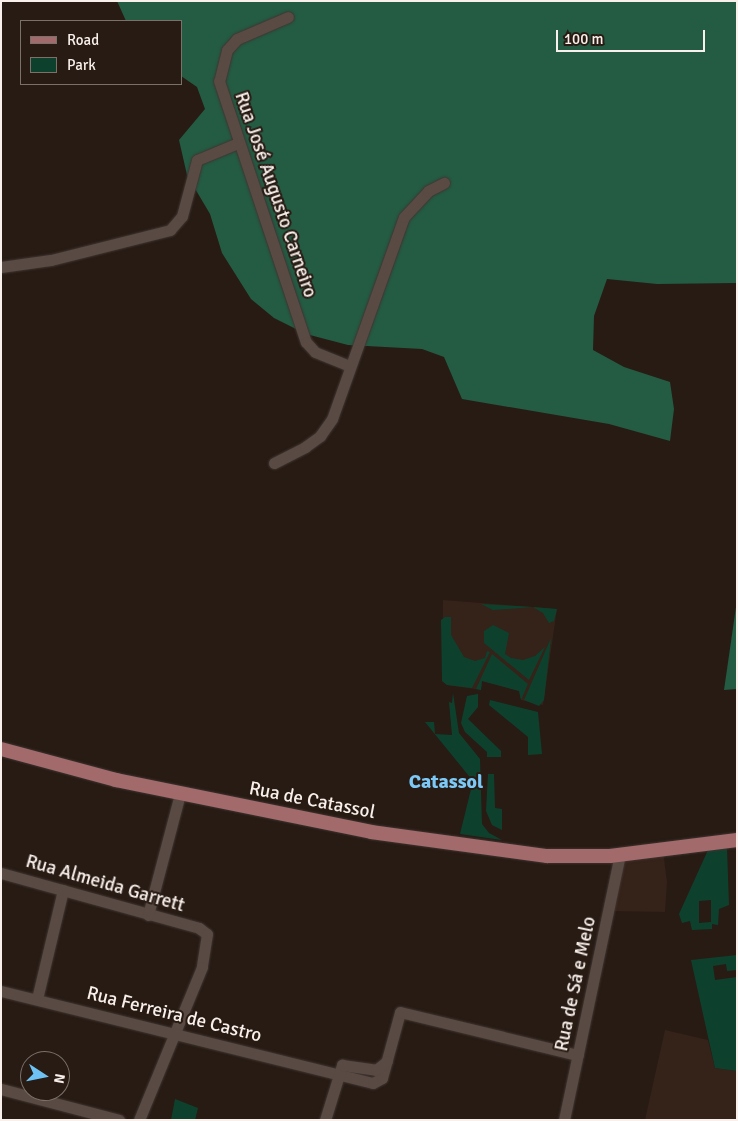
<!DOCTYPE html>
<meta charset="utf-8">
<style>
body{margin:0}
#map{position:relative;width:738px;height:1121px;overflow:hidden;background:#271b14;font-family:Signika,sans-serif}
div>[style]{position:absolute}
.built>*{inset:0;background:#352219}
.green>*{inset:0;background:#0e412d}
.forest>*{inset:0;background:#245b43}
.roads{filter:drop-shadow(0 0 1px #3f3431) drop-shadow(0 0 1px #3f3431)}
.minor>*{height:11px;margin:-5.5px;padding:0 5.5px;transform-origin:5.5px;border-radius:5.5px;background:#594a43}
.major>*{height:14px;margin:-7px;padding:0 7px;transform-origin:7px;border-radius:7px;background:#a36a6b}
span{translate:-50% -50%;white-space:nowrap;text-align:center;line-height:1.15;-webkit-text-stroke:4px #271b14;paint-order:stroke}
.street-label{font-size:19px;color:#f9f0eb}
.neighbourhood-label{font-size:20px;color:#7cc9f7;font-weight:700}
.frame{position:absolute;inset:0;border:2px solid #f9f0eb;pointer-events:none}
.legend{position:absolute;left:20px;top:20px;width:162px;height:65px;box-sizing:border-box;background:#271b14;border:1px solid #7b706a;margin:0;padding:6px 9px;list-style:none;font-size:15px;color:#f9f0eb}
.legend li{display:flex;align-items:center;gap:10px;height:25px}
.legend b{width:25px;border:1px solid #7b706a}
.north{position:absolute;left:20px;top:1051px;width:50px;height:50px;box-sizing:border-box;background:#271b14;border:1px solid #7b706a;border-radius:50%;rotate:101deg;font-size:14px;font-weight:700;line-height:20px;text-align:center;color:#f9f0eb}
.north::after{content:'';display:block;margin:auto;width:18px;height:22px;background:#6ec2f3;clip-path:polygon(50% 0,100% 100%,50% 72%,0 100%)}
.scale{position:absolute;left:556px;top:30px;width:149px;height:22px;box-sizing:border-box;border:2px solid #f9f0eb;border-top:0;padding-left:6px;font-size:15px;line-height:18px;white-space:nowrap;color:#f9f0eb;-webkit-text-stroke:4px #271b14;paint-order:stroke}
</style>
<div id="map">
<div class="built">
<div style="clip-path:polygon(443px 600px,557px 609px,543px 705px,521px 700px,519px 691px,482px 681px,481px 690px,447px 685px,442px 681px)"></div>
<div style="clip-path:polygon(663px 851px,667px 882px,665px 912px,610px 911px,621px 856px)"></div>
<div style="clip-path:polygon(665px 1030px,708px 1040px,715px 1068px,737px 1071px,737px 1120px,645px 1120px)"></div>
</div>
<div class="green">
<div style="clip-path:polygon(481px 604px,533px 607px,557px 609px,554px 621px,549px 623px,543px 613px,533px 607px,493px 610px)"></div>
<div style="clip-path:polygon(445px 617px,451px 617px,451px 635px,464px 657px,475px 661px,485px 658px,487px 651px,490px 652px,472px 688px,447px 685px,442px 681px,441px 620px)"></div>
<div style="clip-path:polygon(493px 625px,509px 633px,505px 654px,511px 658px,523px 660px,535px 656px,545px 647px,529px 680px,484px 643px,484px 631px)"></div>
<div style="clip-path:polygon(551px 638px,544px 700px,539px 706px,524px 700px)"></div>
<div style="clip-path:polygon(492px 654px,528px 684px,521px 700px,519px 691px,482px 681px,481px 690px,476px 689px)"></div>
<div style="clip-path:polygon(453px 693px,459px 733px,480px 759px,482px 824px,489px 833px,502px 840px,460px 834px,473px 781px,425px 722px,434px 722px,435px 734px,452px 735px,449px 702px,452px 703px)"></div>
<div style="clip-path:polygon(478px 694px,478px 707px,468px 719px,501px 751px,501px 757px,487px 757px,487px 752px,465px 732px,461px 723px,467px 696px)"></div>
<div style="clip-path:polygon(490px 700px,538px 712px,542px 754px,528px 755px,528px 737px,489px 705px)"></div>
<div style="clip-path:polygon(488px 774px,494px 774px,495px 808px,502px 809px,502px 830px,492px 825px,486px 811px)"></div>
<div style="clip-path:polygon(evenodd,727px 848px,729px 905px,719px 909px,718px 925px,712px 924px,712px 929px,692px 930px,690px 921px,682px 923px,679px 914px,708px 850px,727px 848px,711px 900px,711px 922px,699px 923px,699px 901px,711px 900px)"></div>
<div style="clip-path:polygon(737px 955px,737px 970px,727px 971px,726px 964px,713px 966px,715px 980px,737px 977px,737px 1071px,715px 1068px,691px 960px)"></div>
<div style="clip-path:polygon(175px 1099px,198px 1108px,195px 1120px,171px 1120px)"></div>
</div>
<div class="forest">
<div style="clip-path:polygon(117px 1px,737px 1px,737px 283px,657px 284px,607px 279px,594px 316px,593px 350px,624px 367px,670px 382px,674px 409px,670px 441px,609px 424px,462px 399px,444px 357px,422px 349px,348px 345px,306px 334px,274px 318px,251px 299px,222px 253px,210px 214px,187px 175px,179px 140px,205px 109px,197px 87px,181px 76px,181px 21px,126px 21px)"></div>
<div style="clip-path:polygon(737px 600px,737px 689px,724px 690px)"></div>
</div>
<div class="roads">
<div class="minor">
<div style="left:288px;top:17px;width:56px;rotate:156.7deg"></div>
<div style="left:237px;top:39px;width:15px;rotate:132deg"></div>
<div style="left:227px;top:50px;width:32px;rotate:104deg"></div>
<div style="left:219px;top:81px;width:275px;rotate:71.6deg"></div>
<div style="left:306px;top:342px;width:13px;rotate:48deg"></div>
<div style="left:315px;top:352px;width:38px;rotate:22deg"></div>
<div style="left:1px;top:267px;width:50px;rotate:-8deg"></div>
<div style="left:51px;top:260px;width:123px;rotate:-14.1deg"></div>
<div style="left:170px;top:230px;width:18px;rotate:-49deg"></div>
<div style="left:182px;top:216px;width:58px;rotate:-75deg"></div>
<div style="left:197px;top:160px;width:44px;rotate:-22.5deg"></div>
<div style="left:274px;top:463px;width:35px;rotate:-27deg"></div>
<div style="left:305px;top:447px;width:19px;rotate:-36deg"></div>
<div style="left:320px;top:436px;width:21px;rotate:-55deg"></div>
<div style="left:332px;top:419px;width:214px;rotate:-70.4deg"></div>
<div style="left:404px;top:217px;width:35px;rotate:-47deg"></div>
<div style="left:428px;top:191px;width:18px;rotate:-27deg"></div>
<div style="left:1px;top:873px;width:205px;rotate:15.5deg"></div>
<div style="left:199px;top:928px;width:10px;rotate:37deg"></div>
<div style="left:207px;top:934px;width:33px;rotate:99deg"></div>
<div style="left:202px;top:967px;width:165px;rotate:112.4deg"></div>
<div style="left:148px;top:915px;width:125px;rotate:-75.2deg"></div>
<div style="left:1px;top:991px;width:383px;rotate:13.9deg"></div>
<div style="left:373px;top:1083px;width:10px;rotate:-29deg"></div>
<div style="left:382px;top:1078px;width:68px;rotate:-74.7deg"></div>
<div style="left:400px;top:1012px;width:183px;rotate:13.6deg"></div>
<div style="left:37px;top:999px;width:112px;rotate:-76.6deg"></div>
<div style="left:1px;top:1089px;width:122px;rotate:14.7deg"></div>
<div style="left:325px;top:1120px;width:58px;rotate:-72.8deg"></div>
<div style="left:342px;top:1065px;width:34px;rotate:8deg"></div>
<div style="left:376px;top:1070px;width:14px;rotate:-39deg"></div>
<div style="left:564px;top:1120px;width:271px;rotate:-78.1deg"></div>
</div>
<div class="major">
<div style="left:1px;top:749px;width:119px;rotate:15.1deg"></div>
<div style="left:116px;top:780px;width:260px;rotate:11.5deg"></div>
<div style="left:371px;top:832px;width:178px;rotate:7.8deg"></div>
<div style="left:547px;top:856px;width:63px"></div>
<div style="left:610px;top:856px;width:128px;rotate:-7.2deg"></div>
</div>
</div>
<div class="street-label">
<span style="left:275px;top:195px;rotate:71deg">Rua José Augusto Carneiro</span>
<span style="left:312px;top:801px;rotate:11deg">Rua de Catassol</span>
<span style="left:105px;top:884px;rotate:16deg">Rua Almeida Garrett</span>
<span style="left:576px;top:984px;rotate:-78deg">Rua de Sá e Melo</span>
<span style="left:174px;top:1015px;rotate:14deg">Rua Ferreira de Castro</span>
</div>
<div class="neighbourhood-label">
<span style="left:446px;top:781px">Catassol</span>
</div>
<div class="frame"></div>
<ul class="legend">
<li><b style="height:6px;background:#a36a6b"></b>Road</li>
<li><b style="height:14px;background:#0e412d"></b>Park</li>
</ul>
<div class="north">N</div>
<div class="scale">100 m</div>
</div>
